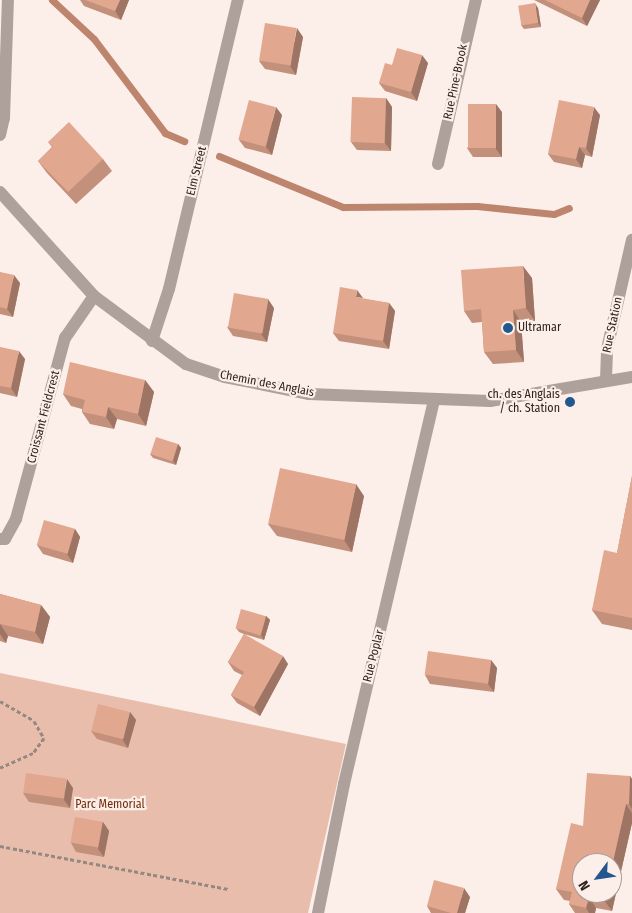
<!DOCTYPE html>
<style>
body{margin:0}
#map{position:relative;width:632px;height:913px;overflow:hidden;background:#fceee9;font-family:"Fira Sans Condensed",sans-serif}
div>[style]{position:absolute}
.green>*{inset:0;background:#e9bdab}
.stream>*{height:7px;margin:-3.5px;padding:0 3.5px;transform-origin:3.5px;border-radius:3.5px;background:#be856e}
.path>*{height:3px;margin-top:-1.5px;transform-origin:0;background:repeating-linear-gradient(90deg,#958883 0 4px,transparent 0 6.5px)}
.minor>*{height:12px;margin:-6px;padding:0 6px;transform-origin:6px;border-radius:6px;background:#aea09a}
.wall>*{inset:0;background:#c2907b}
.shaded-wall>*{inset:0;background:#9e7564}
.building>*{inset:0;background:#e2a78f;transform-origin:0 0}
.dots>*{width:14px;height:14px;translate:-50% -50%;box-sizing:border-box;border:2px solid #fceee9;border-radius:50%}
span{translate:-50% -50%;white-space:nowrap;text-align:center;line-height:1.15;-webkit-text-stroke:4.5px #fceee9;paint-order:stroke}
.street-label{font-size:12px;color:#2f231e}
.poi-label{font-size:12px;color:#2f231e}
.left{translate:0 -50%;text-align:left}
.right{translate:-100% -50%;text-align:right}
.park-label{font-size:12px;color:#732d0b}
.north{position:absolute;left:572px;top:853px;width:50px;height:50px;box-sizing:border-box;background:#fceee9;border:1px solid #aa9d98;border-radius:50%;rotate:239deg;font-size:14px;font-weight:700;line-height:20px;text-align:center;color:#2f231e}
.north::after{content:'';display:block;margin:auto;width:18px;height:22px;background:#22578f;clip-path:polygon(50% 0,100% 100%,50% 72%,0 100%)}
</style>
<div id="map">
<div class="green">
<div style="clip-path:polygon(0 673px,346px 744px,308px 913px,0 913px)"></div>
</div>
<div class="stream">
<div style="left:52px;top:0;width:57px;rotate:42.9deg"></div>
<div style="left:94px;top:39px;width:118px;rotate:52.9deg"></div>
<div style="left:165px;top:133px;width:21px;rotate:23deg"></div>
<div style="left:219px;top:156px;width:134px;rotate:22.4deg"></div>
<div style="left:343px;top:207px;width:134px;rotate:-0.4deg"></div>
<div style="left:477px;top:206px;width:77px;rotate:5.9deg"></div>
<div style="left:554px;top:214px;width:16px;rotate:-22deg"></div>
</div>
<div class="path">
<div style="left:0;top:701px;width:39px;rotate:30deg"></div>
<div style="left:34px;top:721px;width:20px;rotate:60deg"></div>
<div style="left:44px;top:738px;width:19px;rotate:126deg"></div>
<div style="left:33px;top:753px;width:36px;rotate:156deg"></div>
<div style="left:0;top:846px;width:232px;rotate:10.7deg"></div>
</div>
<div class="minor">
<div style="left:0;top:135px;width:17px;rotate:-77deg"></div>
<div style="left:4px;top:118px;width:118px;rotate:-88.1deg"></div>
<div style="left:438px;top:164px;width:168px;rotate:-77deg"></div>
<div style="left:0;top:192px;width:140px;rotate:47.9deg"></div>
<div style="left:94px;top:296px;width:114px;rotate:36.5deg"></div>
<div style="left:186px;top:364px;width:41px;rotate:18.4deg"></div>
<div style="left:225px;top:377px;width:86px;rotate:11.4deg"></div>
<div style="left:309px;top:394px;width:181px;rotate:2.2deg"></div>
<div style="left:490px;top:401px;width:144px;rotate:-9.6deg"></div>
<div style="left:152px;top:341px;width:55px;rotate:-71.9deg"></div>
<div style="left:169px;top:289px;width:297px;rotate:-76.6deg"></div>
<div style="left:606px;top:380px;width:31px;rotate:-88deg"></div>
<div style="left:607px;top:349px;width:112px;rotate:-77.1deg"></div>
<div style="left:0;top:539px;width:5px"></div>
<div style="left:5px;top:539px;width:23px;rotate:-61deg"></div>
<div style="left:16px;top:519px;width:188px;rotate:-74.9deg"></div>
<div style="left:65px;top:338px;width:51px;rotate:-55.4deg"></div>
<div style="left:318px;top:913px;width:132px;rotate:-78.6deg"></div>
<div style="left:344px;top:784px;width:395px;rotate:-76.8deg"></div>
</div>
<div class="wall">
<div style="clip-path:polygon(80px 0,129px 0,121px 20px,84px 6px)"></div>
<div style="clip-path:polygon(534px 0,600px 0,587px 26px)"></div>
<div style="clip-path:polygon(538px 8px,541px 27px,524px 29px,521px 25px)"></div>
<div style="clip-path:polygon(303px 37px,296px 75px,265px 69px,259px 61px)"></div>
<div style="clip-path:polygon(428px 63px,417px 101px,385px 91px,379px 83px,392px 65px)"></div>
<div style="clip-path:polygon(386px 98px,392px 107px,391px 151px,357px 150px,351px 142px)"></div>
<div style="clip-path:polygon(502px 112px,502px 157px,473px 157px,467px 148px)"></div>
<div style="clip-path:polygon(282px 115px,272px 155px,245px 148px,239px 140px)"></div>
<div style="clip-path:polygon(600px 115px,592px 157px,585px 155px,582px 168px,554px 162px,548px 154px)"></div>
<div style="clip-path:polygon(48px 142px,103px 159px,112px 171px,76px 204px,47px 173px,38px 161px,52px 147px)"></div>
<div style="clip-path:polygon(0 272px,20px 283px,13px 317px,0 314px)"></div>
<div style="clip-path:polygon(532px 278px,535px 321px,521px 322px,524px 362px,493px 364px,484px 352px,482px 322px,472px 323px,464px 311px)"></div>
<div style="clip-path:polygon(363px 299px,389px 303px,395px 311px,389px 349px,339px 341px,333px 333px)"></div>
<div style="clip-path:polygon(274px 308px,267px 342px,233px 336px,227px 327px)"></div>
<div style="clip-path:polygon(0 347px,25px 359px,17px 397px,0 393px)"></div>
<div style="clip-path:polygon(145px 380px,154px 392px,146px 426px,117px 419px,114px 429px,90px 424px,82px 412px,82px 409px,71px 406px,63px 394px)"></div>
<div style="clip-path:polygon(178px 444px,181px 448px,176px 465px,153px 458px,150px 454px)"></div>
<div style="clip-path:polygon(632px 476px,632px 630px,602px 624px,592px 610px,617px 553px)"></div>
<div style="clip-path:polygon(364px 496px,352px 552px,277px 536px,268px 524px)"></div>
<div style="clip-path:polygon(75px 529px,80px 537px,73px 563px,43px 554px,37px 545px)"></div>
<div style="clip-path:polygon(0 594px,41px 605px,50px 617px,43px 644px,8px 636px,6px 643px,0 641px)"></div>
<div style="clip-path:polygon(266px 616px,270px 620px,264px 640px,244px 634px,288px 664px,260px 716px,237px 703px,231px 695px,242px 675px,234px 671px,228px 662px,244px 634px,239px 632px,236px 628px)"></div>
<div style="clip-path:polygon(491px 660px,497px 668px,494px 692px,430px 684px,425px 675px)"></div>
<div style="clip-path:polygon(130px 712px,136px 720px,128px 748px,97px 739px,91px 731px)"></div>
<div style="clip-path:polygon(630px 776px,632px 779px,632px 823px,612px 911px,596px 908px,595px 913px,575px 913px,569px 904px,570px 901px,564px 900px,556px 889px,583px 826px)"></div>
<div style="clip-path:polygon(73px 788px,70px 808px,29px 802px,23px 793px)"></div>
<div style="clip-path:polygon(103px 822px,109px 831px,104px 857px,76px 852px,71px 843px)"></div>
<div style="clip-path:polygon(470px 897px,465px 913px,431px 913px,427px 906px)"></div>
</div>
<div class="shaded-wall">
<div style="clip-path:polygon(120px 0,129px 0,121px 20px,115px 11px)"></div>
<div style="clip-path:polygon(590px 0,600px 0,587px 26px,582px 18px)"></div>
<div style="clip-path:polygon(535px 3px,538px 8px,541px 27px,538px 23px)"></div>
<div style="clip-path:polygon(297px 28px,303px 37px,296px 75px,290px 66px)"></div>
<div style="clip-path:polygon(422px 55px,428px 63px,417px 101px,411px 92px)"></div>
<div style="clip-path:polygon(386px 98px,392px 107px,391px 151px,385px 143px)"></div>
<div style="clip-path:polygon(496px 104px,502px 112px,502px 157px,496px 149px)"></div>
<div style="clip-path:polygon(276px 107px,282px 115px,272px 155px,266px 147px)"></div>
<div style="clip-path:polygon(594px 107px,600px 115px,592px 157px,586px 148px)"></div>
<div style="clip-path:polygon(579px 147px,585px 155px,582px 168px,576px 159px)"></div>
<div style="clip-path:polygon(523px 266px,532px 278px,535px 321px,526px 308px)"></div>
<div style="clip-path:polygon(14px 275px,20px 283px,13px 317px,7px 309px)"></div>
<div style="clip-path:polygon(357px 290px,363px 298px,356px 297px)"></div>
<div style="clip-path:polygon(268px 299px,274px 308px,267px 342px,261px 334px)"></div>
<div style="clip-path:polygon(389px 303px,395px 311px,389px 349px,383px 341px)"></div>
<div style="clip-path:polygon(513px 310px,521px 322px,524px 362px,516px 350px)"></div>
<div style="clip-path:polygon(19px 351px,25px 359px,17px 397px,11px 388px)"></div>
<div style="clip-path:polygon(145px 380px,154px 392px,146px 426px,138px 414px)"></div>
<div style="clip-path:polygon(108px 407px,117px 419px,114px 429px,106px 417px)"></div>
<div style="clip-path:polygon(178px 444px,181px 448px,176px 465px,173px 461px)"></div>
<div style="clip-path:polygon(356px 484px,364px 496px,352px 552px,344px 540px)"></div>
<div style="clip-path:polygon(75px 529px,80px 537px,73px 563px,67px 554px)"></div>
<div style="clip-path:polygon(41px 605px,50px 617px,43px 644px,35px 632px)"></div>
<div style="clip-path:polygon(266px 616px,270px 620px,264px 640px,261px 635px)"></div>
<div style="clip-path:polygon(0 624px,8px 636px,6px 643px,0 634px)"></div>
<div style="clip-path:polygon(283px 656px,288px 664px,260px 716px,254px 707px)"></div>
<div style="clip-path:polygon(491px 660px,497px 668px,494px 692px,488px 684px)"></div>
<div style="clip-path:polygon(130px 712px,136px 720px,128px 748px,122px 739px)"></div>
<div style="clip-path:polygon(630px 776px,632px 779px,632px 809px,629px 804px)"></div>
<div style="clip-path:polygon(67px 779px,73px 788px,70px 808px,64px 800px)"></div>
<div style="clip-path:polygon(626px 804px,632px 813px,632px 823px,612px 911px,604px 900px,606px 893px,612px 893px,612px 866px)"></div>
<div style="clip-path:polygon(103px 822px,109px 831px,104px 857px,98px 849px)"></div>
<div style="clip-path:polygon(464px 888px,470px 897px,465px 913px,457px 913px)"></div>
<div style="clip-path:polygon(589px 897px,596px 908px,595px 913px,589px 913px,586px 908px)"></div>
</div>
<div class="building">
<div style="clip-path:polygon(85px 0,120px 0,115px 11px)"></div>
<div style="clip-path:polygon(545px 0,590px 0,582px 18px)"></div>
<div style="left:535px;top:3px;width:20px;height:17px;rotate:81deg"></div>
<div style="left:265px;top:23px;width:32px;height:38px;rotate:9deg"></div>
<div style="clip-path:polygon(397px 48px,422px 55px,411px 92px,379px 83px,385px 63px,392px 65px)"></div>
<div style="left:352px;top:97px;width:34px;height:45px;rotate:2deg"></div>
<div style="left:249px;top:100px;width:28px;height:41px;rotate:15deg"></div>
<div style="clip-path:polygon(559px 100px,594px 107px,586px 148px,579px 147px,576px 159px,548px 154px)"></div>
<div style="left:468px;top:104px;width:28px;height:44px"></div>
<div style="clip-path:polygon(69px 122px,103px 159px,68px 192px,38px 161px,53px 147px,48px 142px)"></div>
<div style="clip-path:polygon(523px 266px,526px 308px,513px 310px,516px 350px,484px 352px,481px 309px,464px 311px,461px 270px)"></div>
<div style="clip-path:polygon(0 272px,14px 275px,7px 309px,0 307px)"></div>
<div style="clip-path:polygon(340px 287px,357px 290px,356px 297px,389px 303px,383px 341px,333px 333px)"></div>
<div style="left:234px;top:293px;width:35px;height:35px;rotate:10deg"></div>
<div style="clip-path:polygon(0 347px,19px 351px,11px 388px,0 386px)"></div>
<div style="clip-path:polygon(70px 362px,145px 380px,138px 414px,108px 407px,106px 417px,82px 412px,85px 400px,63px 394px)"></div>
<div style="left:156px;top:437px;width:23px;height:18px;rotate:18deg"></div>
<div style="left:280px;top:468px;width:78px;height:57px;rotate:12deg"></div>
<div style="clip-path:polygon(632px 476px,632px 618px,592px 610px,604px 550px,617px 553px)"></div>
<div style="left:44px;top:520px;width:32px;height:26px;rotate:16deg"></div>
<div style="clip-path:polygon(0 594px,41px 605px,35px 632px,0 624px)"></div>
<div style="left:241px;top:609px;width:26px;height:20px;rotate:16deg"></div>
<div style="clip-path:polygon(244px 634px,283px 656px,254px 707px,231px 695px,244px 672px,228px 662px)"></div>
<div style="left:428px;top:651px;width:64px;height:24px;rotate:8deg"></div>
<div style="left:98px;top:704px;width:33px;height:28px;rotate:14deg"></div>
<div style="left:26px;top:773px;width:41px;height:20px;rotate:8deg"></div>
<div style="clip-path:polygon(587px 773px,630px 776px,629px 804px,626px 804px,612px 866px,612px 863px,582px 863px,582px 893px,606px 893px,604px 900px,589px 897px,586px 908px,569px 904px,572px 892px,556px 889px,571px 823px,583px 826px)"></div>
<div style="left:75px;top:817px;width:28px;height:26px;rotate:10deg"></div>
<div style="clip-path:polygon(434px 880px,464px 888px,457px 913px,451px 913px,427px 906px)"></div>
</div>
<div class="dots">
<div style="left:508px;top:328px;background:#22578f"></div>
<div style="left:570px;top:402px;background:#22578f"></div>
</div>
<div class="street-label">
<span style="left:456px;top:82px;rotate:-78deg">Rue Pine-Brook</span>
<span style="left:197px;top:171px;rotate:-76deg">Elm Street</span>
<span style="left:613px;top:325px;rotate:-78deg">Rue Station</span>
<span style="left:267px;top:384px;rotate:11deg">Chemin des Anglais</span>
<span style="left:44px;top:417px;rotate:-75deg">Croissant Fieldcrest</span>
<span style="left:374px;top:656px;rotate:-76deg">Rue Poplar</span>
</div>
<div class="poi-label">
<span class="left" style="left:518px;top:328px">Ultramar</span>
<span class="right" style="left:560px;top:402px">ch. des Anglais<br>/ ch. Station</span>
</div>
<div class="park-label">
<span style="left:110px;top:805px">Parc Memorial</span>
</div>
<div class="north">N</div>
</div>
